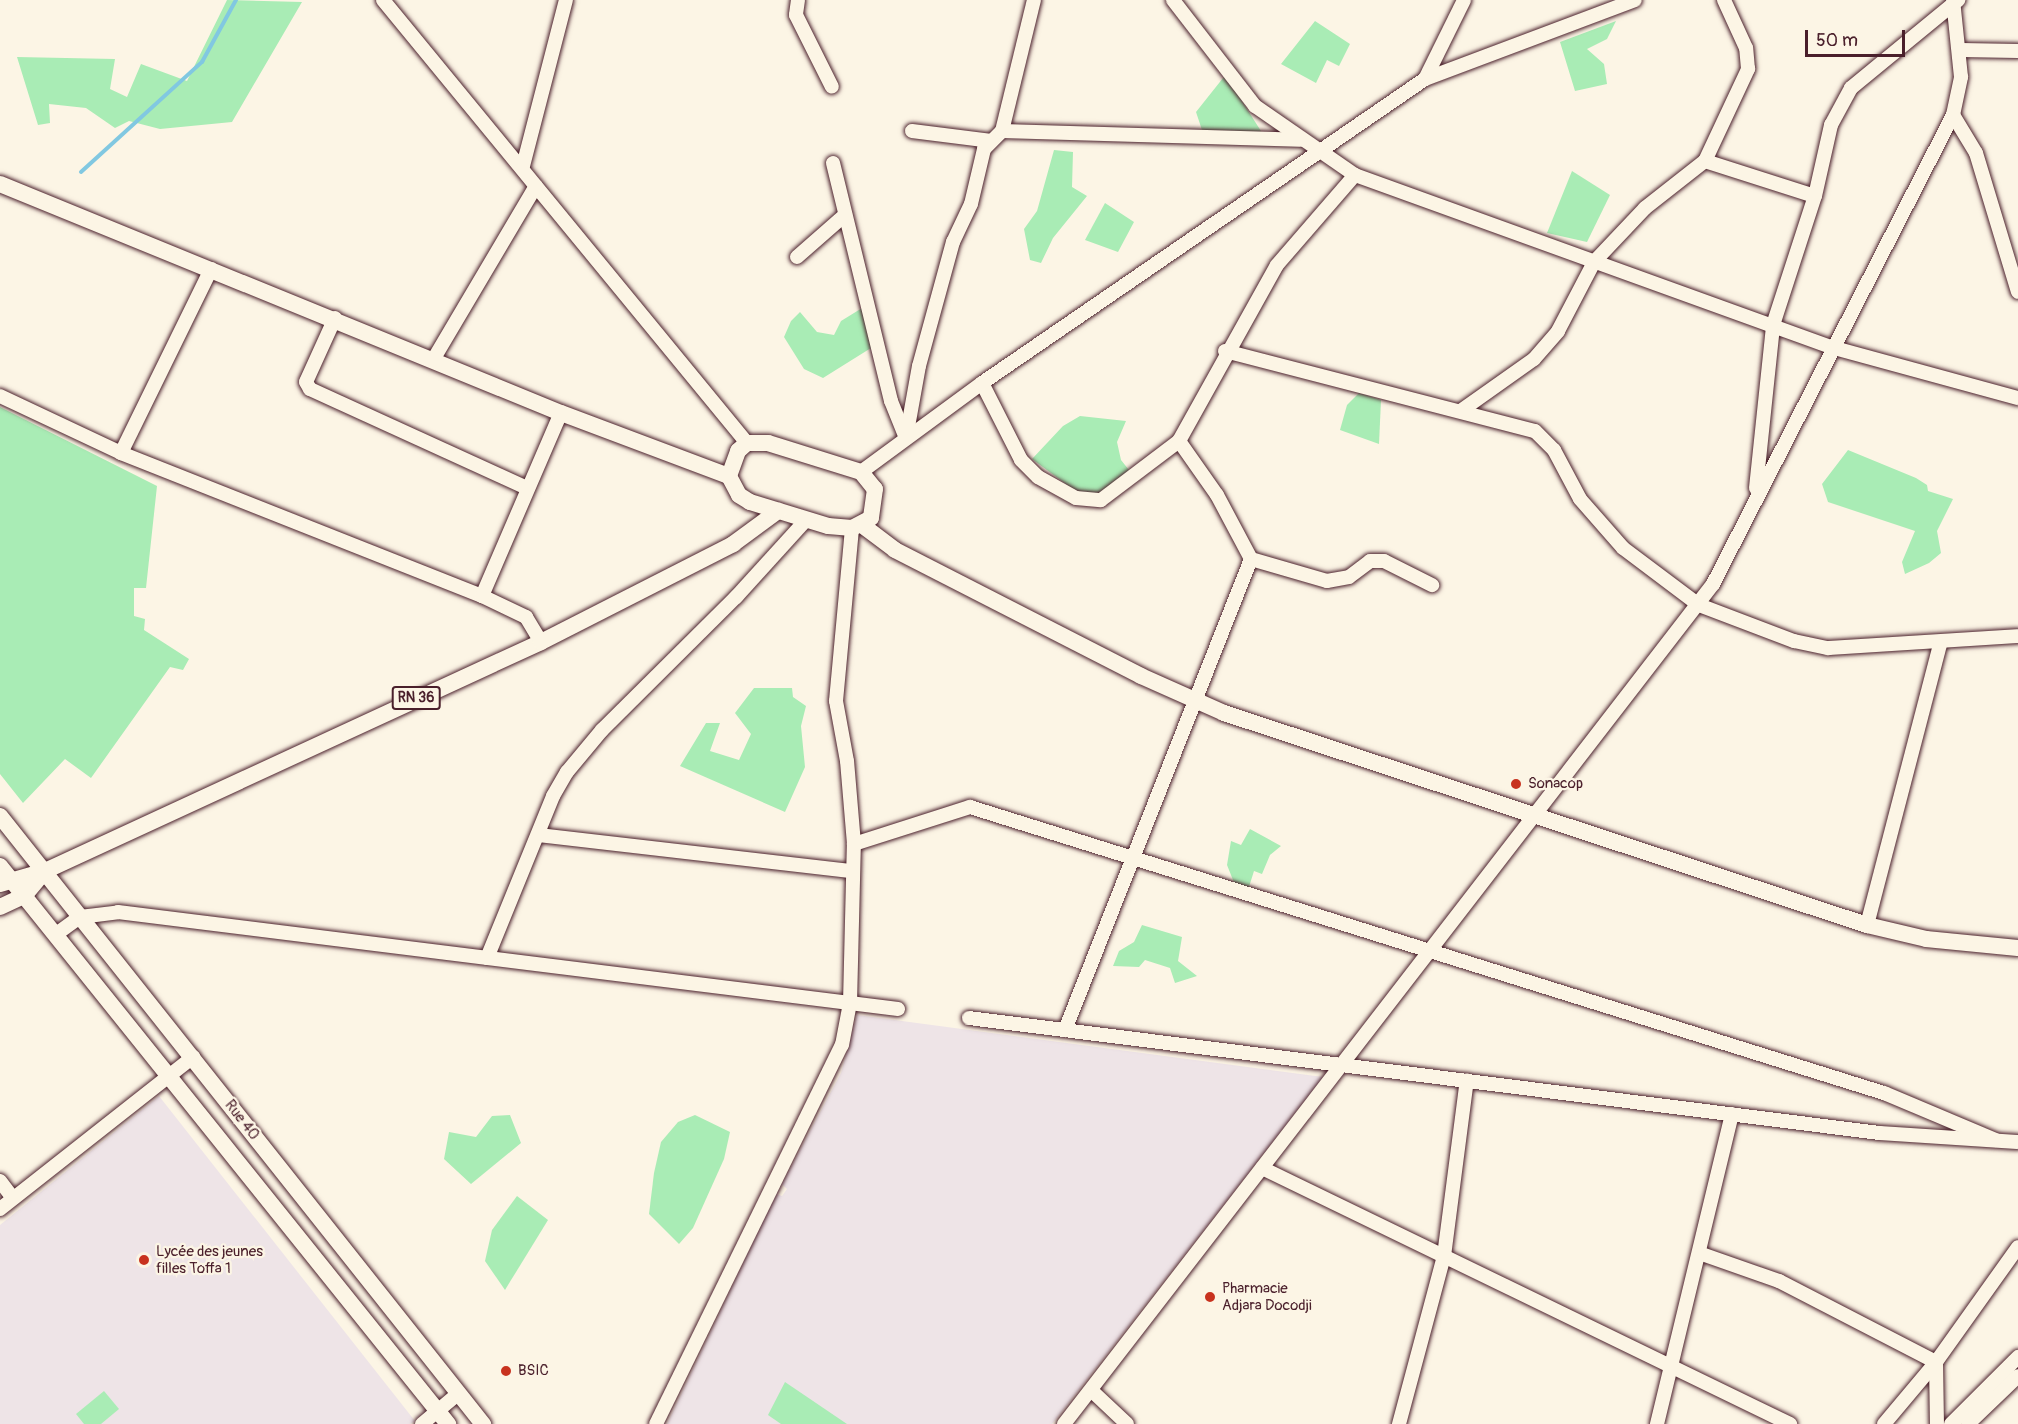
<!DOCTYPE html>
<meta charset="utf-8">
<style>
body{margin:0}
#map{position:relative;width:2018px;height:1424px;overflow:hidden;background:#fcf5e5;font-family:Pangolin,sans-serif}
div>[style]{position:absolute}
.built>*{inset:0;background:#eee4e7}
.green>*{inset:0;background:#a9ecb5}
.stream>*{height:4px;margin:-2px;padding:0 2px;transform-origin:2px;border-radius:2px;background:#81c8e1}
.roads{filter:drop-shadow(0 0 2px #4a1f2b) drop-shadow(0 0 2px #4a1f2b)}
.minor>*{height:14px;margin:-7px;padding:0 7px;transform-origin:7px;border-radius:7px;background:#fcf5e5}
.major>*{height:16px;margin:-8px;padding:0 8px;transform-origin:8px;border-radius:8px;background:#fcf5e5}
.dots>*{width:16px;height:16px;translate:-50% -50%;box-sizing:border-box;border:3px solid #fcf5e5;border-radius:50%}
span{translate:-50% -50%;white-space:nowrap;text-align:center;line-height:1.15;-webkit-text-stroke:4.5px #fcf5e5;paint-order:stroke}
.shield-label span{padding:2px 4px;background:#fcf5e5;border:2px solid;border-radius:4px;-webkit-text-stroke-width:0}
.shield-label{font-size:14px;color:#4a1f2b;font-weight:700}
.poi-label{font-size:15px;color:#4a1f2b}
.left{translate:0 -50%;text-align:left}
.street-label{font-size:15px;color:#4a1f2b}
.scale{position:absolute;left:1805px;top:30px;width:100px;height:27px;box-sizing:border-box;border:3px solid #4a1f2b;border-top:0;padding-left:8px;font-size:18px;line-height:21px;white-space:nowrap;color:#4a1f2b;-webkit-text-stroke:4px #fcf5e5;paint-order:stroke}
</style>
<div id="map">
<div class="built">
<div style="clip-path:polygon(857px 1015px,1323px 1077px,1052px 1424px,667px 1424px,776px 1194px,782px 1196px,787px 1189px,782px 1184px,841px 1073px)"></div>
<div style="clip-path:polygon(159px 1096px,415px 1421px,410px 1424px,0 1424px,0 1225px)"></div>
</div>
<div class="green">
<div style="clip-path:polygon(227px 0,302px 2px,232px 122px,160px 129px,129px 121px,115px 128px,86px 108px,49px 104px,50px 123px,38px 125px,17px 57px,115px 59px,110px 89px,127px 97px,141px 64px,187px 81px)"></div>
<div style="clip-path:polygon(1315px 21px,1350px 44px,1339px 66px,1327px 60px,1316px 83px,1281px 64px)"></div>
<div style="clip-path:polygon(1616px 21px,1607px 39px,1587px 49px,1604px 64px,1607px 84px,1575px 91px,1560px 42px)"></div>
<div style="clip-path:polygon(1227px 73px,1240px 98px,1266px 139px,1205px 139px,1196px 112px)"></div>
<div style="clip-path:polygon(1054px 150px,1073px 152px,1072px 187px,1087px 196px,1053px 238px,1041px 263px,1030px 260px,1024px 229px,1037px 211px)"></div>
<div style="clip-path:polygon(1572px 171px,1610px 195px,1587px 242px,1547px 233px)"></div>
<div style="clip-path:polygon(1105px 203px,1134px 222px,1118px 252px,1085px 240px)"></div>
<div style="clip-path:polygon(867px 305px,879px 343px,823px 378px,804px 369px,784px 337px,791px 321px,800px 312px,817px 332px,834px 335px,841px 321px)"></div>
<div style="clip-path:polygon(1359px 393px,1381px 400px,1379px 444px,1340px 430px,1347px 405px)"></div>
<div style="clip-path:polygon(0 407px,157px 486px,146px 588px,134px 588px,134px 616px,145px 619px,144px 630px,189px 659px,183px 670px,170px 667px,91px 778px,65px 759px,23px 803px,0 774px)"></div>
<div style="clip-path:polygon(1080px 416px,1126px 421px,1117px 442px,1121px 460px,1133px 475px,1089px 501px,1032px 459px,1063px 426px)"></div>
<div style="clip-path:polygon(1848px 450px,1916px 478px,1927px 485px,1928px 491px,1953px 499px,1937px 531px,1941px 553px,1929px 563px,1905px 574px,1902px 562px,1915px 531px,1828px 502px,1822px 484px)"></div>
<div style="clip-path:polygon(754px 688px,792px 688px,793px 697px,806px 706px,801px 726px,805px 767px,785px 812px,680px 766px,706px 723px,720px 723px,710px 751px,739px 760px,751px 734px,735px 713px)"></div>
<div style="clip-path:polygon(1250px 829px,1281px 846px,1270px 855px,1262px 874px,1254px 871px,1248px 890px,1235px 885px,1227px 865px,1231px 841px,1241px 845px)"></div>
<div style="clip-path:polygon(1142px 925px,1182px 937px,1178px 961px,1197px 976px,1175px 983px,1170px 968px,1145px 960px,1139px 967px,1113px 966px,1119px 951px,1134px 942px)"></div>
<div style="clip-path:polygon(510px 1115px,521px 1143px,471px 1184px,444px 1159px,449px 1132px,476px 1137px,492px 1116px)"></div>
<div style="clip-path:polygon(695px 1115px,730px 1132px,724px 1159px,693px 1228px,679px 1244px,649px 1214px,654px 1173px,661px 1142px,678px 1122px)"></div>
<div style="clip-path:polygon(517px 1196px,548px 1220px,505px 1290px,485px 1261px,492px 1230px)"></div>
<div style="clip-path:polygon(785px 1382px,847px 1424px,781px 1424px,768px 1415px)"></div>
<div style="clip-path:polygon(104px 1391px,119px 1409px,101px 1424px,84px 1424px,76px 1414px)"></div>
</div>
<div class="stream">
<div style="left:81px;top:172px;width:164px;rotate:-42.3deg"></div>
<div style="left:202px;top:62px;width:71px;rotate:-61.3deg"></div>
</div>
<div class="roads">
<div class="minor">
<div style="left:383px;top:0;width:573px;rotate:50.59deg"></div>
<div style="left:798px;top:0;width:15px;rotate:98deg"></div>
<div style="left:796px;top:15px;width:80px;rotate:63.4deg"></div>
<div style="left:1173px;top:0;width:134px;rotate:52.3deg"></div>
<div style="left:1255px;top:106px;width:121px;rotate:34.6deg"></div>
<div style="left:1355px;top:175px;width:506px;rotate:19.87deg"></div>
<div style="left:1831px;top:347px;width:194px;rotate:15.3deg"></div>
<div style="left:1961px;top:50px;width:57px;rotate:1deg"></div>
<div style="left:1425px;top:79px;width:88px;rotate:-63.7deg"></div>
<div style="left:1953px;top:115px;width:44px;rotate:58.8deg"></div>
<div style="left:1976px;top:153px;width:145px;rotate:73.2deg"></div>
<div style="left:912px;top:131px;width:80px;rotate:7.2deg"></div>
<div style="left:1002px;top:131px;width:298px;rotate:1.7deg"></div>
<div style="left:1705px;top:161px;width:115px;rotate:17.7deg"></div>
<div style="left:833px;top:163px;width:245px;rotate:76.3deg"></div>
<div style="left:891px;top:401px;width:40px;rotate:68deg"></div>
<div style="left:523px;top:166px;width:171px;rotate:-75.5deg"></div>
<div style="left:797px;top:257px;width:64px;rotate:-41.2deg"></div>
<div style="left:335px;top:318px;width:70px;rotate:114.4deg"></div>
<div style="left:306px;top:382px;width:8px;rotate:60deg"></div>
<div style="left:310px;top:389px;width:236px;rotate:24.5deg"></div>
<div style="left:1225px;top:351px;width:320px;rotate:14.5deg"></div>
<div style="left:1535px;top:431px;width:27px;rotate:45deg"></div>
<div style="left:1554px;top:450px;width:55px;rotate:62deg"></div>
<div style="left:1580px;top:499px;width:65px;rotate:48.7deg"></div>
<div style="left:1623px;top:548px;width:95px;rotate:36.9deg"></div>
<div style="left:1699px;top:605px;width:102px;rotate:20.8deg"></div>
<div style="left:1794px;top:641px;width:35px;rotate:12deg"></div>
<div style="left:1828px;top:648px;width:190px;rotate:-3.6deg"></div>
<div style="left:433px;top:360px;width:202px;rotate:-59.4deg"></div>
<div style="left:982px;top:383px;width:86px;rotate:63.1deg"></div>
<div style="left:1021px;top:460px;width:24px;rotate:45deg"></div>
<div style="left:1038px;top:477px;width:43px;rotate:28.9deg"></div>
<div style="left:1076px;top:498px;width:25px;rotate:5deg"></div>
<div style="left:1101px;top:500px;width:98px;rotate:-37.1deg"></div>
<div style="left:1179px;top:441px;width:201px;rotate:-60.9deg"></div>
<div style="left:1277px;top:265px;width:119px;rotate:-49.1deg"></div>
<div style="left:0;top:396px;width:134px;rotate:25.2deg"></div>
<div style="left:121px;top:453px;width:388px;rotate:21.6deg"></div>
<div style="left:482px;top:596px;width:49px;rotate:25.5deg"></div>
<div style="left:526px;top:617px;width:29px;rotate:59deg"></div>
<div style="left:1462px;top:410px;width:88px;rotate:-35.3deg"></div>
<div style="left:1534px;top:359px;width:37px;rotate:-49deg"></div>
<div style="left:1558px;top:331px;width:78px;rotate:-62.4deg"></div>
<div style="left:1594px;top:262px;width:74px;rotate:-46.6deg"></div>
<div style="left:1645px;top:208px;width:76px;rotate:-38.1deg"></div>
<div style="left:1705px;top:161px;width:102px;rotate:-64.9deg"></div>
<div style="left:1748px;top:69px;width:21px;rotate:-95deg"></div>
<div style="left:1746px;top:48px;width:53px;rotate:-114.6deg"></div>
<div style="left:906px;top:438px;width:73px;rotate:-79.8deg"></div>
<div style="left:919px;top:366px;width:129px;rotate:-74.7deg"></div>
<div style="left:953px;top:242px;width:42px;rotate:-64.7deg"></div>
<div style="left:971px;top:204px;width:57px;rotate:-76.7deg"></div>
<div style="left:984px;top:149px;width:25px;rotate:-45deg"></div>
<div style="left:1002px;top:131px;width:135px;rotate:-76.3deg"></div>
<div style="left:1179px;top:441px;width:66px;rotate:54.9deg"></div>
<div style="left:1217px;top:495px;width:72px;rotate:62deg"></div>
<div style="left:1251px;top:559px;width:79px;rotate:16.1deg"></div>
<div style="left:1327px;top:581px;width:22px;rotate:-10deg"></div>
<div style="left:1349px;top:577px;width:26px;rotate:-37deg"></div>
<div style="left:1370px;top:561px;width:14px"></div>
<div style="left:1384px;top:561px;width:54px;rotate:26.6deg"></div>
<div style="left:121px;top:453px;width:205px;rotate:-63.9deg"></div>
<div style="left:861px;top:472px;width:150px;rotate:-36.3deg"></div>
<div style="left:982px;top:383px;width:537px;rotate:-34.46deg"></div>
<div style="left:1425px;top:79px;width:224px;rotate:-20.6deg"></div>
<div style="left:1756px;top:488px;width:164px;rotate:-84deg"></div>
<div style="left:1773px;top:325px;width:136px;rotate:-72deg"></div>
<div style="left:1815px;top:196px;width:73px;rotate:-77.3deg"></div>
<div style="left:1831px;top:125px;width:42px;rotate:-61.6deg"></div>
<div style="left:1851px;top:88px;width:139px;rotate:-39.4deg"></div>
<div style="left:482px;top:596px;width:199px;rotate:-66.7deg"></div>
<div style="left:539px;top:835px;width:315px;rotate:6.6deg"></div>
<div style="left:854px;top:844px;width:122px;rotate:-17.7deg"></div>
<div style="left:970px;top:807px;width:958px;rotate:17.38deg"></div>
<div style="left:1884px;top:1093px;width:121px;rotate:22.8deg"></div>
<div style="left:1867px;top:925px;width:290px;rotate:-75.4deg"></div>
<div style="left:55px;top:935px;width:31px;rotate:-36deg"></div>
<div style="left:80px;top:917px;width:38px;rotate:-7deg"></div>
<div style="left:118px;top:912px;width:786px;rotate:7.09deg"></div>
<div style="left:487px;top:958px;width:175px;rotate:-67.8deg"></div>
<div style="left:553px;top:796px;width:28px;rotate:-60deg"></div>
<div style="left:567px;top:772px;width:55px;rotate:-50.2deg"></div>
<div style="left:602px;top:730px;width:189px;rotate:-44.8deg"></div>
<div style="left:736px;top:597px;width:104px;rotate:-47.7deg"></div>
<div style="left:969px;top:1018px;width:917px;rotate:7.2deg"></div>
<div style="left:1879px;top:1133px;width:139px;rotate:3.7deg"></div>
<div style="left:1065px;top:1030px;width:506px;rotate:-68.45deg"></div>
<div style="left:1262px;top:1168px;width:587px;rotate:25.87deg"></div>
<div style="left:0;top:1181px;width:21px;rotate:53deg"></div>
<div style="left:0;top:1209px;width:246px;rotate:-38.2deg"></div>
<div style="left:1699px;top:1253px;width:85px;rotate:19.3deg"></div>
<div style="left:1779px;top:1281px;width:177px;rotate:27.3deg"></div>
<div style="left:1936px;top:1362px;width:62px;rotate:89.1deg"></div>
<div style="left:1092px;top:1391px;width:48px;rotate:43.3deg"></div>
<div style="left:422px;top:1424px;width:48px;rotate:-40deg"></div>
<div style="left:656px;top:1424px;width:422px;rotate:-63.9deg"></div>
<div style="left:842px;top:1045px;width:43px;rotate:-79.2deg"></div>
<div style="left:850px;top:1003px;width:159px;rotate:-88.6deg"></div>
<div style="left:854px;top:844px;width:83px;rotate:-94.8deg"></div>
<div style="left:847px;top:761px;width:61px;rotate:-100.4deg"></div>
<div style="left:836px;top:701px;width:174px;rotate:-84.7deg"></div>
<div style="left:1064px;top:1424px;width:1062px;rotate:-52.31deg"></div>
<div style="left:1713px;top:584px;width:527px;rotate:-62.9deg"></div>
<div style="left:1953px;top:115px;width:39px;rotate:-78deg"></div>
<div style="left:1961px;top:77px;width:77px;rotate:-95.9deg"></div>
<div style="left:1399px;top:1424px;width:174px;rotate:-75deg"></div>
<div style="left:1444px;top:1256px;width:177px;rotate:-82.6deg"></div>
<div style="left:1657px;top:1424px;width:319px;rotate:-76.4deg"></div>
<div style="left:1884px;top:1424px;width:81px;rotate:-50deg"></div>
<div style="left:1936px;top:1362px;width:141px;rotate:-54.5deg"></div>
<div style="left:1951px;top:1424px;width:95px;rotate:-45deg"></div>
<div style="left:1968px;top:1424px;width:69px;rotate:-43.8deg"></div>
</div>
<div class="major">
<div style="left:0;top:184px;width:606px;rotate:22.21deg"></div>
<div style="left:561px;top:413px;width:179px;rotate:20.6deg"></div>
<div style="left:747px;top:443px;width:21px"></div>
<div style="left:768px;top:443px;width:97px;rotate:17.3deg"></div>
<div style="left:861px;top:472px;width:22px;rotate:51deg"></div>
<div style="left:875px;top:489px;width:29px;rotate:98deg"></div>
<div style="left:871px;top:518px;width:21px;rotate:152deg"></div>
<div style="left:852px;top:528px;width:24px;rotate:-175deg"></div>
<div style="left:828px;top:526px;width:82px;rotate:-162.9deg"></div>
<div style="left:750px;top:502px;width:13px;rotate:-148deg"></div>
<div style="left:739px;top:495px;width:21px;rotate:-118deg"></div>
<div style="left:729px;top:476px;width:27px;rotate:-70deg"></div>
<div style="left:738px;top:451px;width:12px;rotate:-42deg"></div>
<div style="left:862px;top:525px;width:41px;rotate:37.1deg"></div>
<div style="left:895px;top:550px;width:276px;rotate:27.1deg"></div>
<div style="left:1141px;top:676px;width:91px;rotate:24deg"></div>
<div style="left:1224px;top:713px;width:677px;rotate:18.25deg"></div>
<div style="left:1867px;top:925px;width:61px;rotate:13.3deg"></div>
<div style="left:1926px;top:939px;width:92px;rotate:5.6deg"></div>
<div style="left:0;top:816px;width:777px;rotate:51.54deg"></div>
<div style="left:0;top:866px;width:716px;rotate:51.24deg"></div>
<div style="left:0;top:884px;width:47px;rotate:-16.1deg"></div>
<div style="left:45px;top:871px;width:546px;rotate:-24.78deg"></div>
<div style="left:541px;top:642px;width:216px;rotate:-27deg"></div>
<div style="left:733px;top:544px;width:56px;rotate:-36.3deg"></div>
<div style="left:0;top:907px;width:26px;rotate:-25deg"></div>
<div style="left:24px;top:896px;width:33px;rotate:-50deg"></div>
</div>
</div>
<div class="dots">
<div style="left:1516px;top:784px;background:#c8321e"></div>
<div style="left:144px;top:1260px;background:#c8321e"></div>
<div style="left:1210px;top:1297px;background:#c8321e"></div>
<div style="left:506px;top:1371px;background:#c8321e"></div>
</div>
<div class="shield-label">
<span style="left:416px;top:698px">RN 36</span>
</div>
<div class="poi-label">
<span class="left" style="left:1528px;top:784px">Sonacop</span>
<span class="left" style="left:156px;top:1260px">Lycée des jeunes<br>filles Toffa 1</span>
<span class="left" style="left:1222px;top:1297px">Pharmacie<br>Adjara Docodji</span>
<span class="left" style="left:518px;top:1371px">BSIC</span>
</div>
<div class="street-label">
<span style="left:242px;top:1120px;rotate:52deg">Rue 40</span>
</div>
<div class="scale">50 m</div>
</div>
